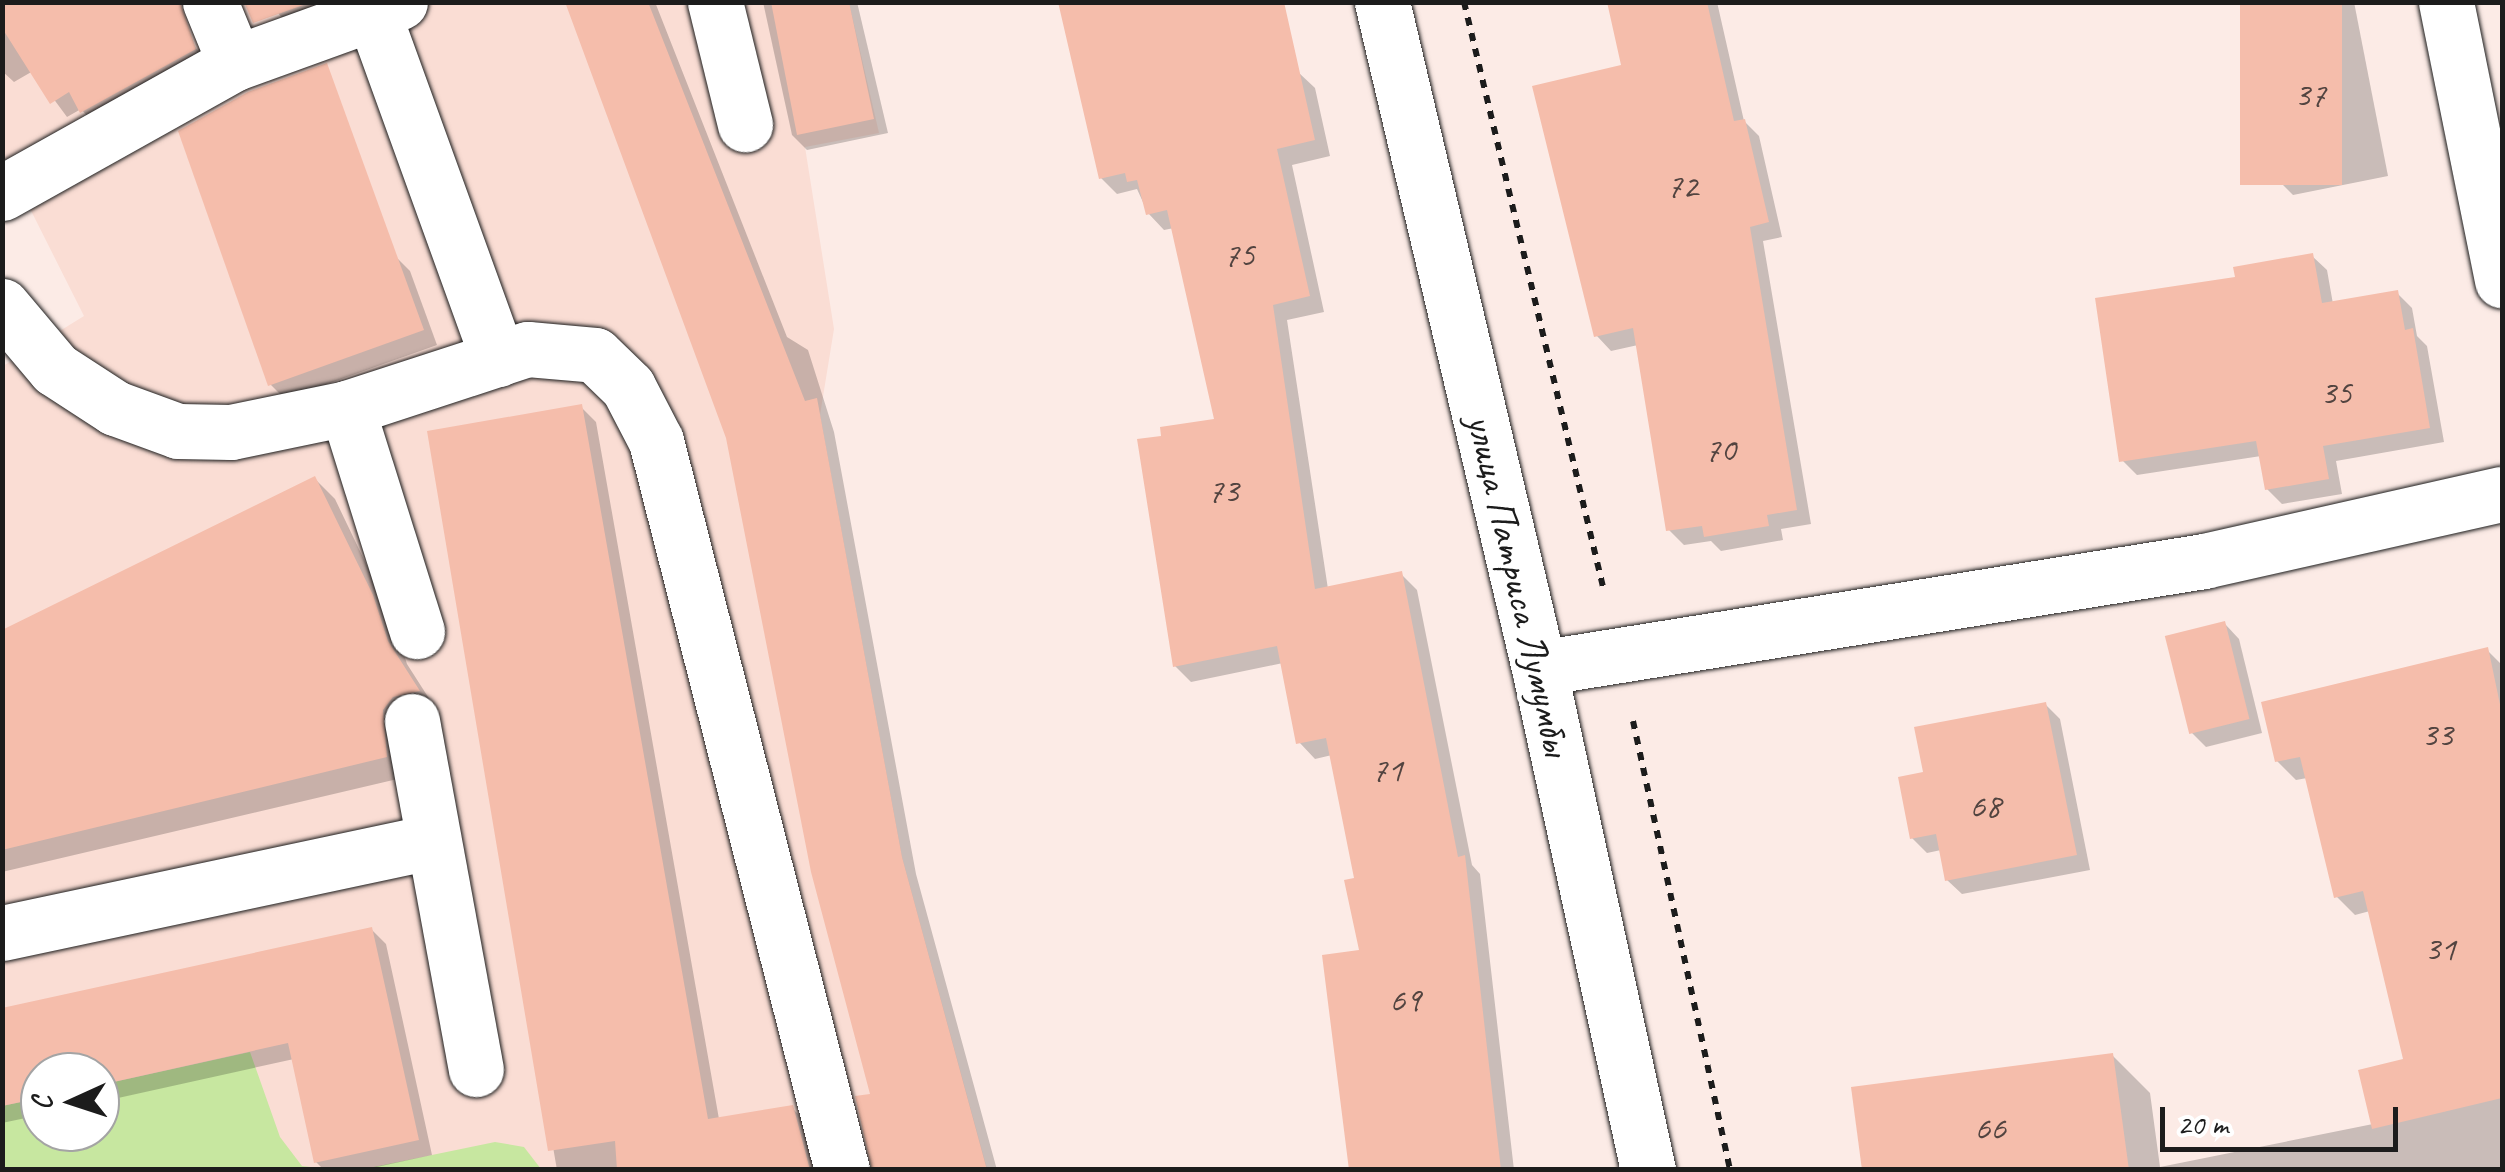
<!DOCTYPE html>
<meta charset="utf-8">
<style>
body{margin:0}
#map{position:relative;width:2505px;height:1172px;overflow:hidden;background:#fcebe6;font-family:Caveat,sans-serif}
div>[style]{position:absolute}
.built>*{inset:0;background:#faddd4}
.green>*{inset:0;background:#c7e7a0}
.shadow>*{inset:0;background:#0003}
.building>*{inset:0;background:#f5bdab;transform-origin:0 0}
.path>*{height:6px;margin-top:-3px;transform-origin:0;background:repeating-linear-gradient(90deg,#1c1c1c 0 8px,transparent 0 16px)}
.roads{filter:drop-shadow(0 0 2px #1c1c1c) drop-shadow(0 0 2px #1c1c1c)}
.minor>*{height:55px;margin:-27.5px;padding:0 27.5px;transform-origin:27.5px;border-radius:27.5px;background:#fff}
span{translate:-50% -50%;white-space:nowrap;text-align:center;line-height:1.15;-webkit-text-stroke:9px #fff;paint-order:stroke}
.number-label{font-size:35px;color:#524440}
.number-label span{-webkit-text-stroke-width:0}
.street-label{font-size:40px;color:#1c1c1c}
.frame{position:absolute;inset:0;border:5px solid #1c1c1c;pointer-events:none}
.north{position:absolute;left:20px;top:1052px;width:100px;height:100px;box-sizing:border-box;background:#fff;border:2px solid #a4a4a4;border-radius:50%;rotate:267deg;font-size:28px;font-weight:700;line-height:40px;text-align:center;color:#1c1c1c}
.north::after{content:'';display:block;margin:auto;width:35px;height:45px;background:#1c1c1c;clip-path:polygon(50% 0,100% 100%,50% 72%,0 100%)}
.scale{position:absolute;left:2160px;top:1107px;width:238px;height:45px;box-sizing:border-box;border:5px solid #1c1c1c;border-top:0;padding-left:12px;font-size:30px;line-height:35px;white-space:nowrap;color:#1c1c1c;-webkit-text-stroke:8px #fff;paint-order:stroke}
</style>
<div id="map">
<div class="built">
<div style="clip-path:polygon(evenodd,3px 3px,849px 3px,879px 133px,805px 147px,834px 329px,820px 415px,902px 857px,987px 1169px,3px 1169px,3px 366px,84px 316px,3px 155px,3px 3px,40px 1072px,100px 1072px,100px 1132px,40px 1132px,40px 1072px)"></div>
</div>
<div class="green">
<div style="clip-path:polygon(250px 1052px,280px 1137px,302px 1166px,328px 1169px,3px 1169px,2px 1106px,40px 1098px,40px 1132px,100px 1132px,100px 1085px)"></div>
<div style="clip-path:polygon(495px 1142px,524px 1147px,541px 1169px,364px 1169px)"></div>
</div>
<div class="shadow">
<div style="clip-path:polygon(2px 2px,163px 2px,208px 65px,97px 127px,81px 109px,67px 117px,33px 71px,14px 82px,2px 71px)"></div>
<div style="clip-path:polygon(269px 2px,342px 2px,287px 24px)"></div>
<div style="clip-path:polygon(568px 2px,655px 2px,787px 337px,808px 350px,834px 432px,916px 874px,997px 1170px,874px 1170px,873px 1096px,729px 438px)"></div>
<div style="clip-path:polygon(763px 2px,857px 2px,888px 133px,807px 150px,792px 135px)"></div>
<div style="clip-path:polygon(1610px 2px,1717px 2px,1744px 121px,1759px 136px,1782px 237px,1763px 241px,1811px 524px,1781px 529px,1783px 540px,1721px 551px,1711px 541px,1684px 545px,1669px 530px,1638px 345px,1611px 351px,1597px 336px,1624px 66px)"></div>
<div style="clip-path:polygon(2243px 2px,2354px 2px,2388px 176px,2293px 195px,2278px 180px)"></div>
<div style="clip-path:polygon(1298px 72px,1315px 88px,1330px 156px,1292px 165px,1324px 312px,1287px 320px,1328px 589px,1401px 574px,1417px 590px,1472px 865px,1480px 874px,1514px 1170px,1351px 1170px,1362px 953px,1357px 880px,1332px 755px,1315px 759px,1299px 742px,1283px 663px,1191px 682px,1175px 666px,1164px 438px,1217px 421px,1174px 228px,1164px 230px,1148px 213px,1137px 189px,1117px 194px,1101px 178px)"></div>
<div style="clip-path:polygon(395px 256px,410px 271px,437px 345px,285px 399px,270px 384px)"></div>
<div style="clip-path:polygon(2312px 256px,2327px 270px,2333px 304px,2397px 293px,2412px 308px,2417px 336px,2427px 346px,2444px 442px,2336px 461px,2342px 494px,2282px 504px,2267px 489px,2261px 456px,2137px 475px,2122px 460px,2238px 279px)"></div>
<div style="clip-path:polygon(581px 407px,596px 422px,719px 1119px,792px 1108px,807px 1123px,821px 1170px,557px 1170px,429px 433px)"></div>
<div style="clip-path:polygon(315px 479px,335px 499px,392px 618px,407px 664px,437px 711px,413px 716px,406px 777px,2px 872px,2px 633px)"></div>
<div style="clip-path:polygon(2225px 624px,2239px 639px,2262px 733px,2206px 747px,2191px 732px)"></div>
<div style="clip-path:polygon(2487px 650px,2502px 665px,2502px 1170px,1865px 1170px,2112px 1055px,2150px 1093px,2160px 1167px,2373px 1124px,2406px 1061px,2370px 911px,2355px 915px,2336px 896px,2307px 778px,2296px 780px,2277px 761px)"></div>
<div style="clip-path:polygon(2045px 704px,2060px 719px,2090px 870px,1962px 894px,1947px 880px,1941px 850px,1927px 853px,1912px 838px)"></div>
<div style="clip-path:polygon(371px 929px,386px 944px,432px 1155px,363px 1170px,324px 1170px,316px 1162px,294px 1059px,100px 1102px,100px 1072px,40px 1072px,40px 1115px,2px 1123px,2px 1010px)"></div>
</div>
<div class="building">
<div style="clip-path:polygon(2px 2px,180px 2px,196px 49px,80px 113px,69px 92px,50px 104px,2px 28px)"></div>
<div style="clip-path:polygon(244px 2px,306px 2px,306px 4px,253px 23px)"></div>
<div style="clip-path:polygon(565px 2px,648px 2px,805px 401px,817px 398px,902px 857px,987px 1170px,872px 1170px,855px 1096px,870px 1094px,811px 872px,726px 438px)"></div>
<div style="clip-path:polygon(771px 2px,849px 2px,874px 119px,797px 135px)"></div>
<div style="clip-path:polygon(1058px 2px,1284px 2px,1315px 140px,1277px 149px,1310px 296px,1273px 305px,1315px 589px,1402px 571px,1458px 857px,1465px 855px,1501px 1170px,1349px 1170px,1322px 955px,1359px 950px,1344px 880px,1354px 878px,1326px 738px,1296px 744px,1277px 646px,1173px 667px,1137px 439px,1161px 436px,1160px 427px,1214px 419px,1167px 210px,1146px 215px,1137px 180px,1127px 182px,1125px 173px,1099px 179px)"></div>
<div style="clip-path:polygon(1607px 2px,1707px 2px,1734px 121px,1745px 119px,1769px 222px,1750px 227px,1797px 510px,1767px 515px,1769px 526px,1704px 537px,1702px 526px,1666px 531px,1633px 328px,1594px 337px,1532px 86px,1621px 65px)"></div>
<div style="left:2240px;top:2px;width:102px;height:183px"></div>
<div style="clip-path:polygon(327px 63px,424px 330px,268px 386px,178px 131px,248px 92px)"></div>
<div style="clip-path:polygon(2313px 253px,2322px 303px,2398px 290px,2405px 330px,2413px 328px,2430px 428px,2323px 446px,2329px 479px,2265px 490px,2256px 441px,2119px 462px,2095px 298px,2235px 277px,2233px 267px)"></div>
<div style="clip-path:polygon(582px 404px,708px 1119px,793px 1105px,810px 1170px,617px 1170px,615px 1141px,548px 1151px,427px 431px)"></div>
<div style="clip-path:polygon(315px 476px,373px 595px,388px 641px,420px 691px,393px 697px,383px 710px,387px 757px,2px 850px,2px 630px)"></div>
<div style="left:2225px;top:621px;width:101px;height:62px;rotate:76deg"></div>
<div style="clip-path:polygon(2488px 647px,2502px 714px,2502px 1098px,2372px 1129px,2358px 1070px,2403px 1059px,2363px 891px,2334px 898px,2300px 757px,2275px 762px,2261px 702px)"></div>
<div style="clip-path:polygon(2046px 702px,2077px 855px,1945px 881px,1936px 834px,1910px 839px,1898px 777px,1923px 772px,1914px 727px)"></div>
<div style="clip-path:polygon(372px 927px,419px 1140px,314px 1163px,288px 1043px,100px 1085px,100px 1072px,40px 1072px,40px 1098px,2px 1106px,2px 1008px)"></div>
<div style="clip-path:polygon(2113px 1053px,2129px 1170px,1862px 1170px,1851px 1087px)"></div>
</div>
<div class="path">
<div style="left:1464px;top:2px;width:601px;rotate:76.63deg"></div>
<div style="left:1633px;top:721px;width:459px;rotate:77.8deg"></div>
</div>
<div class="roads">
<div class="minor">
<div style="left:400px;top:2px;width:29px;rotate:158deg"></div>
<div style="left:373px;top:13px;width:368px;rotate:70.1deg"></div>
<div style="left:715px;top:2px;width:126px;rotate:76.2deg"></div>
<div style="left:1382px;top:2px;width:684px;rotate:76.74deg"></div>
<div style="left:1539px;top:668px;width:514px;rotate:77.75deg"></div>
<div style="left:2446px;top:2px;width:284px;rotate:78.6deg"></div>
<div style="left:235px;top:63px;width:147px;rotate:-19.9deg"></div>
<div style="left:2px;top:193px;width:267px;rotate:-29.2deg"></div>
<div style="left:235px;top:63px;width:66px;rotate:-112.3deg"></div>
<div style="left:2px;top:306px;width:82px;rotate:49.9deg"></div>
<div style="left:55px;top:369px;width:72px;rotate:33deg"></div>
<div style="left:115px;top:408px;width:67px;rotate:20.1deg"></div>
<div style="left:178px;top:431px;width:53px;rotate:1.1deg"></div>
<div style="left:231px;top:432px;width:118px;rotate:-11.7deg"></div>
<div style="left:347px;top:408px;width:190px;rotate:-18.1deg"></div>
<div style="left:528px;top:349px;width:67px;rotate:5.1deg"></div>
<div style="left:595px;top:355px;width:46px;rotate:44.1deg"></div>
<div style="left:628px;top:387px;width:61px;rotate:62.6deg"></div>
<div style="left:656px;top:441px;width:752px;rotate:75.69deg"></div>
<div style="left:347px;top:408px;width:234px;rotate:72.6deg"></div>
<div style="left:1539px;top:668px;width:674px;rotate:-9.14deg"></div>
<div style="left:2204px;top:561px;width:305px;rotate:-12.7deg"></div>
<div style="left:412px;top:721px;width:354px;rotate:79.6deg"></div>
<div style="left:2px;top:933px;width:441px;rotate:-12deg"></div>
</div>
</div>
<div class="number-label">
<span style="left:2310px;top:95px">37</span>
<span style="left:1682px;top:186px">72</span>
<span style="left:1239px;top:255px">75</span>
<span style="left:2336px;top:393px">35</span>
<span style="left:1720px;top:450px">70</span>
<span style="left:1223px;top:491px">73</span>
<span style="left:2437px;top:735px">33</span>
<span style="left:1387px;top:770px">71</span>
<span style="left:1985px;top:806px">68</span>
<span style="left:2440px;top:949px">31</span>
<span style="left:1405px;top:1000px">69</span>
<span style="left:1990px;top:1128px">66</span>
</div>
<div class="street-label">
<span style="left:1519px;top:585px;rotate:77deg">улица Патриса Лумумбы</span>
</div>
<div class="frame"></div>
<div class="north">С</div>
<div class="scale">20 m</div>
</div>
